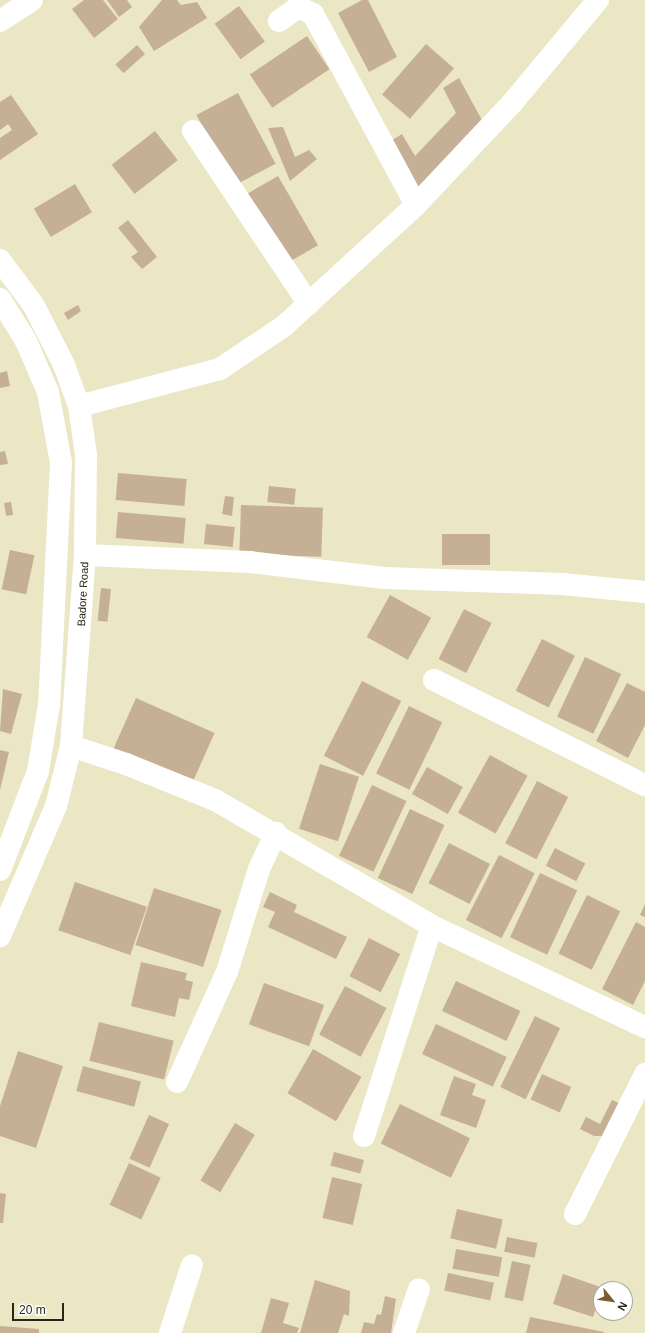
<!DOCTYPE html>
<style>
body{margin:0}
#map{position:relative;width:645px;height:1333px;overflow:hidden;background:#ebe6c4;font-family:Arial,sans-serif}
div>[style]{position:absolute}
.building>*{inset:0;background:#c5b095;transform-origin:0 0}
.minor>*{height:22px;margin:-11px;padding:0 11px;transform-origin:11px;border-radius:11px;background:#fff}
.major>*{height:22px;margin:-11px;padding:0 11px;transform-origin:11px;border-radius:11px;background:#fff}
span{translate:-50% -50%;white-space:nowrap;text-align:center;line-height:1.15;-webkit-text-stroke:4px #fff;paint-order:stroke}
.street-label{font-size:11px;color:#282619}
.north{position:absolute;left:593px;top:1281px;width:40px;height:40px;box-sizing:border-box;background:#fff;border:1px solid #a9a8a3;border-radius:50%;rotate:119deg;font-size:11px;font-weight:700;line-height:16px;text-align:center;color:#282619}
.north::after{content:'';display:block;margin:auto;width:14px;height:18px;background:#7b5d31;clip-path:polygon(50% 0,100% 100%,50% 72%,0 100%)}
.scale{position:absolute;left:12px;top:1303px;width:52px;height:18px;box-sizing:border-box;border:2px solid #282619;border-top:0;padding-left:5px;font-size:12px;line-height:14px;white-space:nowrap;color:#282619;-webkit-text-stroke:3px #fff;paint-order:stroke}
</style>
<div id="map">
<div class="building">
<div style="clip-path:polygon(84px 0,103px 0,118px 19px,94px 38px,72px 9px)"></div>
<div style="clip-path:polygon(107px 0,127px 0,132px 7px,119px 17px)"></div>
<div style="clip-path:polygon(162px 0,177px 0,181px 5px,197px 2px,207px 18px,154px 51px,139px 27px)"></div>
<div style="clip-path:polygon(362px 0,368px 0,397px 57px,369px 72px,338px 13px)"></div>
<div style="left:239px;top:6px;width:44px;height:30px;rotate:54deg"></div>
<div style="left:307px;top:36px;width:40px;height:69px;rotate:56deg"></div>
<div style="left:426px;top:44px;width:37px;height:67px;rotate:41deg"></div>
<div style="left:137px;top:45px;width:12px;height:29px;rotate:48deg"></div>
<div style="clip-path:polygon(459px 78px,483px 122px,417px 188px,389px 142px,402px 134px,415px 156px,456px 113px,443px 88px)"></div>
<div style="left:238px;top:93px;width:80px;height:47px;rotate:62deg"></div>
<div style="clip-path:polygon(11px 95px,38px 134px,0 160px,0 138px,12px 130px,8px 124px,0 130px,0 102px)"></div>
<div style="clip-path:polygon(283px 127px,295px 157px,309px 150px,317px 159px,290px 181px,268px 128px)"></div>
<div style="left:155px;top:131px;width:37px;height:55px;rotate:52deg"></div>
<div style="left:278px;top:176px;width:80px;height:36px;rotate:60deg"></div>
<div style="left:75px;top:184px;width:33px;height:48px;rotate:59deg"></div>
<div style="clip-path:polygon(128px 220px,157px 257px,142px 269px,131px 257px,138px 252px,118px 228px)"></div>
<div style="clip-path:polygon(78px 305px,81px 311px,68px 320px,64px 313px)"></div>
<div style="clip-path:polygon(7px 371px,10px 386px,0 388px,0 373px)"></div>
<div style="clip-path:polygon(5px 451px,8px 464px,0 465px,0 452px)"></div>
<div style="left:118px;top:473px;width:69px;height:27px;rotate:5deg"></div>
<div style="left:269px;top:486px;width:27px;height:16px;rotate:6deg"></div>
<div style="clip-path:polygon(225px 496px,234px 497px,232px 516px,222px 514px)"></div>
<div style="left:11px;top:502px;width:13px;height:7px;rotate:81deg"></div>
<div style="left:241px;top:505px;width:82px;height:49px;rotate:2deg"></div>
<div style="left:118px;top:512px;width:68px;height:26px;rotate:5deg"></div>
<div style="left:206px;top:524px;width:29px;height:20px;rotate:6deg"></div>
<div style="left:442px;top:534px;width:48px;height:31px"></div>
<div style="left:10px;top:550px;width:25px;height:40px;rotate:12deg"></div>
<div style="left:101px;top:588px;width:10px;height:33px;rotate:6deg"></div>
<div style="left:390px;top:595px;width:47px;height:48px;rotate:29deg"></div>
<div style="left:464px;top:609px;width:31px;height:56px;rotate:27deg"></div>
<div style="left:542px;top:639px;width:37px;height:58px;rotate:27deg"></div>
<div style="left:585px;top:657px;width:40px;height:66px;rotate:25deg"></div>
<div style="left:362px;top:681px;width:44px;height:84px;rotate:27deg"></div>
<div style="clip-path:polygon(627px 683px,645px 692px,645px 725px,628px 758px,596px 741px)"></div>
<div style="clip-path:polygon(3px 689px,22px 694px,11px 734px,0 731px)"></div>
<div style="left:136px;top:698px;width:86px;height:55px;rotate:24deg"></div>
<div style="left:409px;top:706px;width:37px;height:75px;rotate:26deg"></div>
<div style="clip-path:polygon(0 750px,9px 752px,0 790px)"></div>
<div style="left:490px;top:755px;width:43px;height:66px;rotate:29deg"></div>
<div style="left:320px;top:764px;width:41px;height:68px;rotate:18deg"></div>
<div style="left:427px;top:767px;width:41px;height:31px;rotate:29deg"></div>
<div style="left:537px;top:781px;width:35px;height:70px;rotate:27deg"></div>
<div style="left:372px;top:785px;width:38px;height:78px;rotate:25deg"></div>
<div style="left:410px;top:809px;width:38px;height:76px;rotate:25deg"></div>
<div style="left:449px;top:843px;width:46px;height:45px;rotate:27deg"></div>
<div style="left:555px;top:848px;width:34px;height:20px;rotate:27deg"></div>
<div style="left:499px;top:855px;width:40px;height:73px;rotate:27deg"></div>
<div style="left:540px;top:873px;width:41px;height:71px;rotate:25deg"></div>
<div style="left:75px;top:882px;width:76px;height:51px;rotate:19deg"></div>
<div style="left:154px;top:888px;width:71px;height:60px;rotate:18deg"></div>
<div style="clip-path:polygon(270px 892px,297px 905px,294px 912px,347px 937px,336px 959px,268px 927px,275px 912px,263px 907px)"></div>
<div style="left:587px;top:895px;width:37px;height:65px;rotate:26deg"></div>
<div style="clip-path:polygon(645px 904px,645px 917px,640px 915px)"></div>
<div style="clip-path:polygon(636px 922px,645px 927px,645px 981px,633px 1005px,602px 989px)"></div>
<div style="left:369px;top:938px;width:35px;height:43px;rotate:27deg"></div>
<div style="clip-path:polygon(141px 962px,187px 973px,185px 980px,193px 982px,189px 1000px,179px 998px,175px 1017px,131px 1006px)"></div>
<div style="left:456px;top:981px;width:71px;height:33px;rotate:25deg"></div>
<div style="left:264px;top:983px;width:64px;height:44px;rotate:20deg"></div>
<div style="left:345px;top:986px;width:47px;height:55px;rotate:28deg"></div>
<div style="left:535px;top:1016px;width:28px;height:79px;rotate:26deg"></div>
<div style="left:99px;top:1022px;width:77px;height:40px;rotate:14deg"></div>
<div style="left:436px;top:1024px;width:78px;height:33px;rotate:25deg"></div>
<div style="left:313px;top:1049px;width:56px;height:51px;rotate:30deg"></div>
<div style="clip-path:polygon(18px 1051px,63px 1066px,36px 1148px,0 1136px,0 1106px)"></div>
<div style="left:83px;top:1066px;width:60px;height:26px;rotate:15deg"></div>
<div style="left:542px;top:1074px;width:32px;height:28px;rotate:24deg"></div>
<div style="clip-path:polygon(454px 1076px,476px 1084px,472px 1095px,486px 1100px,476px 1128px,440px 1115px)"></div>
<div style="clip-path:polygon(612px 1100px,623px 1105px,608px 1136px,594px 1136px,580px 1129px,586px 1117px,600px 1124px)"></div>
<div style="left:400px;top:1104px;width:78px;height:44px;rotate:26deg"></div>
<div style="left:149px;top:1115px;width:22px;height:48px;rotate:24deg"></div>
<div style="left:235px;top:1123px;width:23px;height:67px;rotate:31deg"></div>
<div style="left:334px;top:1152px;width:31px;height:14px;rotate:15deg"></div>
<div style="left:129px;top:1163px;width:35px;height:46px;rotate:25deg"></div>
<div style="left:332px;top:1177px;width:31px;height:42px;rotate:13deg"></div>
<div style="clip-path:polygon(0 1193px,6px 1194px,3px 1223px,0 1223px)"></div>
<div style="left:457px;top:1209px;width:47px;height:30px;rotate:13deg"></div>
<div style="left:507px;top:1237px;width:31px;height:15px;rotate:11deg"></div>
<div style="left:456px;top:1249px;width:47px;height:20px;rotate:10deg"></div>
<div style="left:512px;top:1261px;width:19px;height:37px;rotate:12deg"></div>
<div style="left:448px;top:1273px;width:47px;height:18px;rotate:12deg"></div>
<div style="clip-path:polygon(563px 1274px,606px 1289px,601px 1289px,601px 1310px,596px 1308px,593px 1317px,553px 1304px)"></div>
<div style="clip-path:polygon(315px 1280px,350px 1291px,349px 1316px,344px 1314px,338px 1333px,300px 1333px)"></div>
<div style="clip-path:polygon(385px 1296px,396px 1299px,391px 1333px,361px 1333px,364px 1322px,374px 1324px,377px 1314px,381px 1315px)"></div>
<div style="clip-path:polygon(271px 1298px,289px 1303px,283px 1323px,299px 1328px,297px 1333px,261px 1333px)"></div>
<div style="clip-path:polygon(530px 1317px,604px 1332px,604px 1333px,526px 1333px)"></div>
<div style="clip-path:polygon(0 1326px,39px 1329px,39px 1333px,0 1333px)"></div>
</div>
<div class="minor">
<div style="left:0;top:21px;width:38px;rotate:-33deg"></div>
<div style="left:279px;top:21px;width:24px;rotate:-36deg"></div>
<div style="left:298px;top:7px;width:17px;rotate:25deg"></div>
<div style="left:313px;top:14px;width:217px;rotate:61.7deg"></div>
<div style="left:193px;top:131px;width:208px;rotate:56.2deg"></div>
<div style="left:79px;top:406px;width:146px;rotate:-14.7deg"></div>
<div style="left:220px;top:369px;width:77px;rotate:-33.9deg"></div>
<div style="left:284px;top:326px;width:179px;rotate:-42.5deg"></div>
<div style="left:416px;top:205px;width:141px;rotate:-46.7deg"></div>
<div style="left:513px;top:102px;width:133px;rotate:-50.2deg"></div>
<div style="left:85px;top:555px;width:165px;rotate:2.4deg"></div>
<div style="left:250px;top:562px;width:135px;rotate:6.8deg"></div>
<div style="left:384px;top:578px;width:178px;rotate:1.9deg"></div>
<div style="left:562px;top:584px;width:83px;rotate:5.5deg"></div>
<div style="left:434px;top:680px;width:236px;rotate:26.5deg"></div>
<div style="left:71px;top:746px;width:58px;rotate:18.1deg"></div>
<div style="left:126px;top:764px;width:96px;rotate:22deg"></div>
<div style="left:215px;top:800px;width:251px;rotate:30.1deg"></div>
<div style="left:432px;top:926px;width:236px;rotate:25.4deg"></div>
<div style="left:177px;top:1082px;width:121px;rotate:-65.6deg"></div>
<div style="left:227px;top:972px;width:108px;rotate:-72.7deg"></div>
<div style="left:259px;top:869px;width:40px;rotate:-65deg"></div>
<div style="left:364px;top:1136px;width:221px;rotate:-72.1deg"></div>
<div style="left:575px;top:1214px;width:157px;rotate:-63.4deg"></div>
<div style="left:170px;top:1333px;width:71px;rotate:-72.1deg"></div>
<div style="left:404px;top:1333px;width:46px;rotate:-71.2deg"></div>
</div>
<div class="major">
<div style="left:0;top:260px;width:57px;rotate:53.5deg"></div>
<div style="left:34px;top:306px;width:66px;rotate:63deg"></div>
<div style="left:64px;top:365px;width:44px;rotate:69.9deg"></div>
<div style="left:79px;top:406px;width:49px;rotate:81.9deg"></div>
<div style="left:86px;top:455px;width:100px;rotate:90.6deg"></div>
<div style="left:85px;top:555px;width:192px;rotate:94.2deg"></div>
<div style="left:71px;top:746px;width:62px;rotate:104deg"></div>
<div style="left:56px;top:806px;width:142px;rotate:113.3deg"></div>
<div style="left:0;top:299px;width:49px;rotate:58.2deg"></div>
<div style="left:26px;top:341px;width:56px;rotate:66.7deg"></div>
<div style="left:48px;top:392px;width:72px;rotate:79.6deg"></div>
<div style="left:61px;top:463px;width:242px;rotate:92.8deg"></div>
<div style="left:49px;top:705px;width:67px;rotate:99.5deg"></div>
<div style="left:38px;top:771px;width:106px;rotate:111deg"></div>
</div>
<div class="street-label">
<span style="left:83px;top:594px;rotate:-87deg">Badore Road</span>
</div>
<div class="north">N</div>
<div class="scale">20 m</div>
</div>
